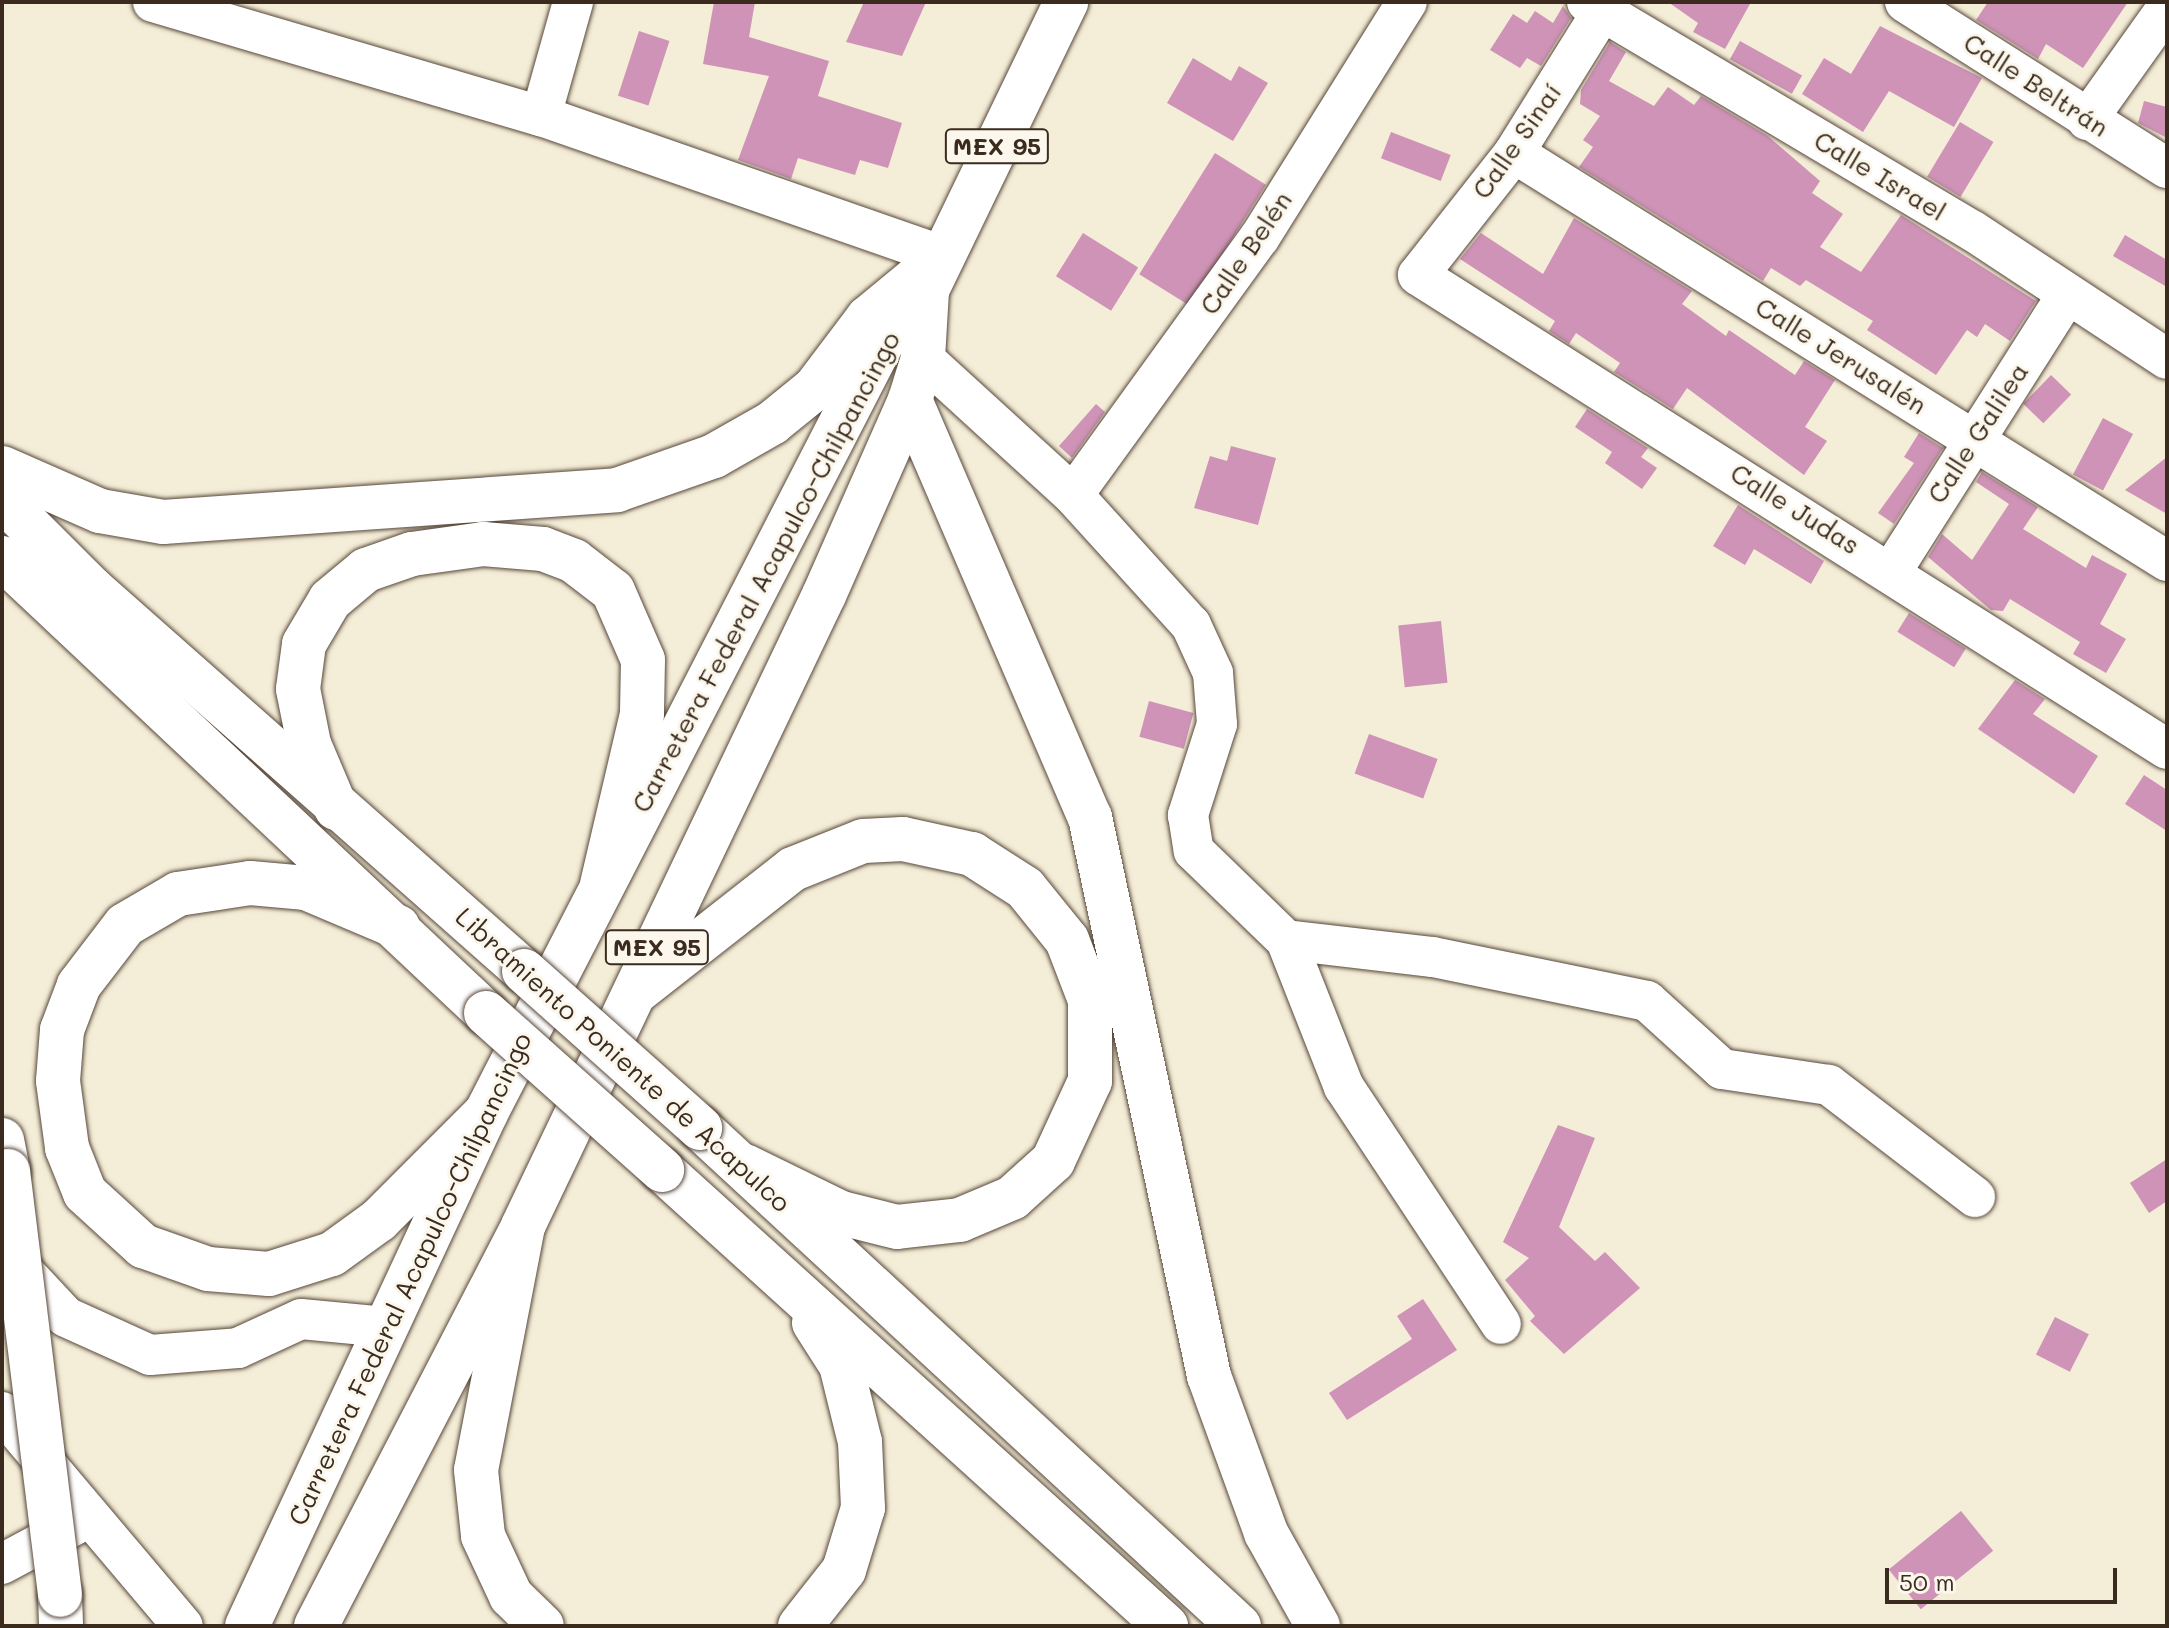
<!DOCTYPE html>
<meta charset="utf-8">
<style>
body{margin:0}
#map{position:relative;width:2169px;height:1628px;overflow:hidden;background:#f4edd7;font-family:Mali,sans-serif}
div>[style]{position:absolute}
.building>*{inset:0;background:#ce93b6;transform-origin:0 0}
.roads{filter:drop-shadow(0 0 2px #57473a) drop-shadow(0 0 2px #57473a)}
.minor>*{height:40px;margin:-20px;padding:0 20px;transform-origin:20px;border-radius:20px;background:#fff}
.major>*{height:44px;margin:-22px;padding:0 22px;transform-origin:22px;border-radius:22px;background:#fff}
.highway>*{height:44px;margin:-22px;padding:0 22px;transform-origin:22px;border-radius:22px;background:#fff}
.bridges{filter:drop-shadow(0 0 2px #57473a) drop-shadow(0 0 2px #57473a)}
.highway-bridge>*{height:44px;margin:-22px;padding:0 22px;transform-origin:22px;border-radius:22px;background:#fff}
span{translate:-50% -50%;white-space:nowrap;text-align:center;line-height:1.15;-webkit-text-stroke:6px #fbf7ec;paint-order:stroke}
.shield-label span{padding:2px 6px;background:#fbf7ec;border:2px solid;border-radius:6px;-webkit-text-stroke-width:0}
.shield-label{font-size:24px;color:#3b2a1e;font-weight:700}
.street-label{font-size:26px;color:#3b2a1e}
.frame{position:absolute;inset:0;border:4px solid #3b2a1e;pointer-events:none}
.scale{position:absolute;left:1885px;top:1568px;width:232px;height:36px;box-sizing:border-box;border:4px solid #3b2a1e;border-top:0;padding-left:10px;font-size:24px;line-height:28px;white-space:nowrap;color:#3b2a1e;-webkit-text-stroke:6px #fbf7ec;paint-order:stroke}
</style>
<div id="map">
<div class="building">
<div style="clip-path:polygon(714px 2px,755px 2px,749px 37px,829px 61px,818px 96px,902px 123px,888px 168px,860px 160px,855px 175px,798px 158px,791px 179px,738px 160px,769px 76px,703px 64px)"></div>
<div style="clip-path:polygon(864px 2px,926px 2px,902px 56px,846px 42px)"></div>
<div style="clip-path:polygon(1668px 2px,1751px 2px,1725px 49px,1693px 32px,1698px 23px)"></div>
<div style="clip-path:polygon(1988px 2px,2128px 2px,2083px 68px,2046px 44px,2038px 59px,1976px 20px)"></div>
<div style="clip-path:polygon(1563px 6px,1571px 18px,1541px 66px,1527px 58px,1520px 68px,1490px 50px,1513px 14px,1527px 23px,1535px 11px,1553px 23px)"></div>
<div style="clip-path:polygon(1880px 26px,1982px 78px,1954px 127px,1889px 91px,1863px 132px,1802px 94px,1824px 58px,1851px 74px)"></div>
<div style="left:639px;top:31px;width:32px;height:68px;rotate:18deg"></div>
<div style="left:1740px;top:41px;width:71px;height:21px;rotate:29deg"></div>
<div style="clip-path:polygon(1610px 42px,1626px 52px,1609px 81px,1654px 106px,1668px 87px,1694px 105px,1701px 96px,1768px 136px,1820px 181px,1812px 193px,1843px 214px,1820px 247px,1861px 272px,1901px 215px,2036px 301px,2010px 341px,1985px 324px,1977px 337px,1967px 330px,1936px 375px,1867px 330px,1873px 321px,1806px 280px,1800px 286px,1771px 268px,1763px 281px,1579px 167px,1593px 147px,1583px 140px,1600px 116px,1580px 104px,1581px 90px)"></div>
<div style="clip-path:polygon(1193px 58px,1231px 81px,1239px 66px,1268px 83px,1233px 141px,1167px 103px)"></div>
<div style="clip-path:polygon(2144px 101px,2167px 107px,2167px 138px,2138px 123px)"></div>
<div style="left:1960px;top:122px;width:39px;height:64px;rotate:31deg"></div>
<div style="left:1391px;top:132px;width:64px;height:28px;rotate:21deg"></div>
<div style="left:1215px;top:153px;width:60px;height:143px;rotate:32deg"></div>
<div style="clip-path:polygon(1574px 218px,1692px 291px,1682px 304px,1726px 336px,1729px 330px,1795px 375px,1804px 361px,1835px 380px,1805px 427px,1827px 441px,1804px 475px,1687px 388px,1673px 409px,1614px 372px,1620px 363px,1576px 333px,1569px 344px,1549px 331px,1555px 321px,1460px 259px,1481px 233px,1543px 274px)"></div>
<div style="left:1083px;top:233px;width:65px;height:51px;rotate:32deg"></div>
<div style="clip-path:polygon(2125px 235px,2167px 260px,2167px 287px,2113px 256px)"></div>
<div style="left:2051px;top:375px;width:28px;height:40px;rotate:44deg"></div>
<div style="clip-path:polygon(1096px 404px,1105px 412px,1072px 458px,1059px 446px)"></div>
<div style="clip-path:polygon(1587px 409px,1648px 448px,1641px 457px,1657px 468px,1642px 489px,1605px 463px,1612px 452px,1575px 427px)"></div>
<div style="left:2103px;top:418px;width:34px;height:64px;rotate:28deg"></div>
<div style="clip-path:polygon(1919px 433px,1943px 448px,1894px 524px,1878px 513px,1914px 463px,1904px 457px)"></div>
<div style="clip-path:polygon(1231px 446px,1276px 458px,1258px 525px,1194px 508px,1210px 456px,1227px 461px)"></div>
<div style="clip-path:polygon(2167px 457px,2167px 514px,2125px 490px)"></div>
<div style="clip-path:polygon(1982px 472px,2038px 507px,2023px 529px,2086px 568px,2092px 555px,2127px 574px,2100px 624px,2126px 639px,2106px 673px,2073px 654px,2080px 642px,2010px 599px,2003px 611px,1991px 610px,1928px 557px,1942px 534px,1972px 560px,2009px 504px,1976px 482px)"></div>
<div style="clip-path:polygon(1738px 505px,1824px 561px,1811px 584px,1754px 549px,1745px 565px,1713px 546px)"></div>
<div style="left:1909px;top:613px;width:67px;height:22px;rotate:32deg"></div>
<div style="left:1441px;top:621px;width:62px;height:43px;rotate:84deg"></div>
<div style="clip-path:polygon(2015px 680px,2045px 699px,2033px 714px,2098px 756px,2074px 794px,1978px 729px)"></div>
<div style="left:1149px;top:701px;width:46px;height:37px;rotate:15deg"></div>
<div style="left:1369px;top:734px;width:73px;height:42px;rotate:20deg"></div>
<div style="clip-path:polygon(2144px 775px,2167px 790px,2167px 831px,2125px 804px)"></div>
<div style="clip-path:polygon(1558px 1125px,1595px 1138px,1559px 1227px,1595px 1261px,1605px 1252px,1640px 1288px,1564px 1354px,1530px 1321px,1535px 1316px,1505px 1280px,1529px 1258px,1503px 1242px)"></div>
<div style="clip-path:polygon(2167px 1159px,2167px 1201px,2149px 1213px,2130px 1183px)"></div>
<div style="clip-path:polygon(1423px 1299px,1457px 1350px,1347px 1420px,1329px 1393px,1412px 1339px,1397px 1316px)"></div>
<div style="left:2055px;top:1317px;width:38px;height:42px;rotate:27deg"></div>
<div style="left:1961px;top:1511px;width:51px;height:93px;rotate:51deg"></div>
</div>
<div class="roads">
<div class="minor">
<div style="left:153px;top:2px;width:404px;rotate:16.4deg"></div>
<div style="left:541px;top:116px;width:426px;rotate:19.2deg"></div>
<div style="left:1587px;top:2px;width:449px;rotate:30.7deg"></div>
<div style="left:1973px;top:231px;width:232px;rotate:33.4deg"></div>
<div style="left:1608px;top:2px;width:178px;rotate:121.9deg"></div>
<div style="left:1514px;top:153px;width:155px;rotate:128.2deg"></div>
<div style="left:1418px;top:275px;width:886px;rotate:32.33deg"></div>
<div style="left:1905px;top:2px;width:310px;rotate:32.4deg"></div>
<div style="left:541px;top:116px;width:118px;rotate:-74.3deg"></div>
<div style="left:2087px;top:120px;width:138px;rotate:-54.5deg"></div>
<div style="left:1514px;top:153px;width:770px;rotate:32deg"></div>
<div style="left:923px;top:358px;width:203px;rotate:42.4deg"></div>
<div style="left:1073px;top:495px;width:176px;rotate:47.8deg"></div>
<div style="left:1191px;top:625px;width:53px;rotate:65.4deg"></div>
<div style="left:1213px;top:673px;width:51px;rotate:85.5deg"></div>
<div style="left:1217px;top:724px;width:96px;rotate:107.7deg"></div>
<div style="left:1188px;top:815px;width:36px;rotate:81deg"></div>
<div style="left:1194px;top:851px;width:128px;rotate:44.1deg"></div>
<div style="left:1286px;top:940px;width:158px;rotate:68.5deg"></div>
<div style="left:1344px;top:1087px;width:284px;rotate:56.5deg"></div>
<div style="left:1073px;top:495px;width:319px;rotate:-54.1deg"></div>
<div style="left:1260px;top:237px;width:277px;rotate:-58deg"></div>
<div style="left:1893px;top:569px;width:321px;rotate:-57.6deg"></div>
<div style="left:1286px;top:940px;width:148px;rotate:6.6deg"></div>
<div style="left:1433px;top:957px;width:218px;rotate:11.6deg"></div>
<div style="left:1647px;top:1001px;width:101px;rotate:42.2deg"></div>
<div style="left:1722px;top:1069px;width:108px;rotate:8.5deg"></div>
<div style="left:1829px;top:1085px;width:184px;rotate:37.5deg"></div>
<div style="left:9px;top:1256px;width:83px;rotate:46.9deg"></div>
<div style="left:66px;top:1317px;width:92px;rotate:24.3deg"></div>
<div style="left:150px;top:1355px;width:88px;rotate:-4.5deg"></div>
<div style="left:238px;top:1348px;width:69px;rotate:-24.7deg"></div>
<div style="left:301px;top:1319px;width:85px;rotate:5.4deg"></div>
<div style="left:2px;top:1412px;width:280px;rotate:49.8deg"></div>
<div style="left:2px;top:1564px;width:89px;rotate:-28.3deg"></div>
</div>
<div class="major">
<div style="left:247px;top:1626px;width:566px;rotate:-65.02deg"></div>
<div style="left:486px;top:1113px;width:875px;rotate:-62.79deg"></div>
<div style="left:886px;top:335px;width:61px;rotate:-47.7deg"></div>
<div style="left:927px;top:290px;width:320px;rotate:-64.2deg"></div>
<div style="left:316px;top:1626px;width:450px;rotate:-62.6deg"></div>
<div style="left:523px;top:1226px;width:699px;rotate:-64.5deg"></div>
<div style="left:824px;top:595px;width:213px;rotate:-66.2deg"></div>
<div style="left:910px;top:400px;width:44px;rotate:-72.8deg"></div>
<div style="left:923px;top:358px;width:68px;rotate:-86.6deg"></div>
</div>
<div class="highway">
<div style="left:910px;top:400px;width:454px;rotate:66.7deg"></div>
<div style="left:1090px;top:817px;width:572px;rotate:77.98deg"></div>
<div style="left:1209px;top:1376px;width:167px;rotate:70deg"></div>
<div style="left:1266px;top:1533px;width:107px;rotate:60.8deg"></div>
<div style="left:2px;top:468px;width:107px;rotate:23.7deg"></div>
<div style="left:100px;top:511px;width:64px;rotate:9.9deg"></div>
<div style="left:163px;top:522px;width:455px;rotate:-4deg"></div>
<div style="left:617px;top:490px;width:103px;rotate:-19.3deg"></div>
<div style="left:714px;top:456px;width:67px;rotate:-29.6deg"></div>
<div style="left:772px;top:423px;width:55px;rotate:-39.1deg"></div>
<div style="left:815px;top:388px;width:88px;rotate:-52.9deg"></div>
<div style="left:868px;top:318px;width:97px;rotate:-39.6deg"></div>
<div style="left:2px;top:499px;width:126px;rotate:45deg"></div>
<div style="left:91px;top:588px;width:578px;rotate:41.49deg"></div>
<div style="left:2px;top:558px;width:664px;rotate:43.23deg"></div>
<div style="left:336px;top:808px;width:69px;rotate:-112.9deg"></div>
<div style="left:309px;top:744px;width:56px;rotate:-101.3deg"></div>
<div style="left:298px;top:689px;width:45px;rotate:-82.4deg"></div>
<div style="left:304px;top:644px;width:51px;rotate:-59.4deg"></div>
<div style="left:330px;top:600px;width:47px;rotate:-39.8deg"></div>
<div style="left:366px;top:570px;width:49px;rotate:-19.2deg"></div>
<div style="left:412px;top:554px;width:72px;rotate:-8deg"></div>
<div style="left:483px;top:544px;width:60px;rotate:4.8deg"></div>
<div style="left:543px;top:549px;width:33px;rotate:21deg"></div>
<div style="left:574px;top:561px;width:49px;rotate:37.6deg"></div>
<div style="left:613px;top:591px;width:75px;rotate:66.5deg"></div>
<div style="left:643px;top:660px;width:54px;rotate:91.1deg"></div>
<div style="left:642px;top:714px;width:175px;rotate:103.2deg"></div>
<div style="left:398px;top:927px;width:100px;rotate:-157deg"></div>
<div style="left:306px;top:888px;width:56px;rotate:-174.9deg"></div>
<div style="left:250px;top:883px;width:73px;rotate:171.3deg"></div>
<div style="left:178px;top:894px;width:61px;rotate:149.7deg"></div>
<div style="left:125px;top:925px;width:76px;rotate:127.5deg"></div>
<div style="left:79px;top:985px;width:48px;rotate:110.7deg"></div>
<div style="left:62px;top:1030px;width:51px;rotate:94.5deg"></div>
<div style="left:58px;top:1081px;width:68px;rotate:82.3deg"></div>
<div style="left:67px;top:1148px;width:48px;rotate:68.2deg"></div>
<div style="left:85px;top:1193px;width:79px;rotate:42.4deg"></div>
<div style="left:143px;top:1246px;width:69px;rotate:19.5deg"></div>
<div style="left:208px;top:1269px;width:61px;rotate:4.7deg"></div>
<div style="left:269px;top:1274px;width:66px;rotate:-17.6deg"></div>
<div style="left:332px;top:1254px;width:58px;rotate:-35.9deg"></div>
<div style="left:379px;top:1220px;width:151px;rotate:-45deg"></div>
<div style="left:636px;top:992px;width:199px;rotate:-38.1deg"></div>
<div style="left:793px;top:869px;width:75px;rotate:-21.8deg"></div>
<div style="left:863px;top:841px;width:40px;rotate:-2.9deg"></div>
<div style="left:903px;top:839px;width:71px;rotate:12.3deg"></div>
<div style="left:972px;top:854px;width:63px;rotate:32.7deg"></div>
<div style="left:1025px;top:888px;width:67px;rotate:51.1deg"></div>
<div style="left:1067px;top:940px;width:64px;rotate:69deg"></div>
<div style="left:1090px;top:1000px;width:81px;rotate:90deg"></div>
<div style="left:1090px;top:1081px;width:88px;rotate:114.8deg"></div>
<div style="left:1053px;top:1161px;width:55px;rotate:137.9deg"></div>
<div style="left:1012px;top:1198px;width:56px;rotate:157.1deg"></div>
<div style="left:960px;top:1220px;width:63px;rotate:173.7deg"></div>
<div style="left:897px;top:1227px;width:58px;rotate:-166deg"></div>
<div style="left:841px;top:1213px;width:107px;rotate:-153.9deg"></div>
<div style="left:700px;top:1128px;width:734px;rotate:42.74deg"></div>
<div style="left:2px;top:1140px;width:32px;rotate:79deg"></div>
<div style="left:662px;top:1170px;width:680px;rotate:42.14deg"></div>
<div style="left:523px;top:1226px;width:248px;rotate:100.9deg"></div>
<div style="left:476px;top:1470px;width:66px;rotate:83.9deg"></div>
<div style="left:483px;top:1536px;width:66px;rotate:65deg"></div>
<div style="left:511px;top:1596px;width:43px;rotate:44.1deg"></div>
<div style="left:60px;top:1595px;width:31px;rotate:88deg"></div>
<div style="left:800px;top:1626px;width:71px;rotate:-51.8deg"></div>
<div style="left:844px;top:1570px;width:65px;rotate:-73deg"></div>
<div style="left:863px;top:1508px;width:66px;rotate:-92.6deg"></div>
<div style="left:860px;top:1442px;width:79px;rotate:-103.9deg"></div>
<div style="left:841px;top:1365px;width:50px;rotate:-122.7deg"></div>
</div>
</div>
<div class="bridges">
<div class="highway-bridge">
<div style="left:524px;top:971px;width:236px;rotate:41.7deg"></div>
<div style="left:486px;top:1013px;width:236px;rotate:41.7deg"></div>
<div style="left:8px;top:1171px;width:427px;rotate:83deg"></div>
</div>
</div>
<div class="shield-label">
<span style="left:997px;top:146px">MEX 95</span>
<span style="left:657px;top:947px">MEX 95</span>
</div>
<div class="street-label">
<span style="left:2036px;top:85px;rotate:33deg">Calle Beltrán</span>
<span style="left:1517px;top:141px;rotate:-55deg">Calle Sinaí</span>
<span style="left:1880px;top:176px;rotate:31deg">Calle Israel</span>
<span style="left:1246px;top:253px;rotate:-56deg">Calle Belén</span>
<span style="left:1841px;top:356px;rotate:32deg">Calle Jerusalén</span>
<span style="left:1978px;top:433px;rotate:-57deg">Calle Galilea</span>
<span style="left:1795px;top:509px;rotate:32deg">Calle Judas</span>
<span style="left:766px;top:572px;rotate:-62deg">Carretera Federal Acapulco-Chilpancingo</span>
<span style="left:623px;top:1060px;rotate:42deg">Libramiento Poniente de Acapulco</span>
<span style="left:410px;top:1279px;rotate:-65deg">Carretera Federal Acapulco-Chilpancingo</span>
</div>
<div class="frame"></div>
<div class="scale">50 m</div>
</div>
